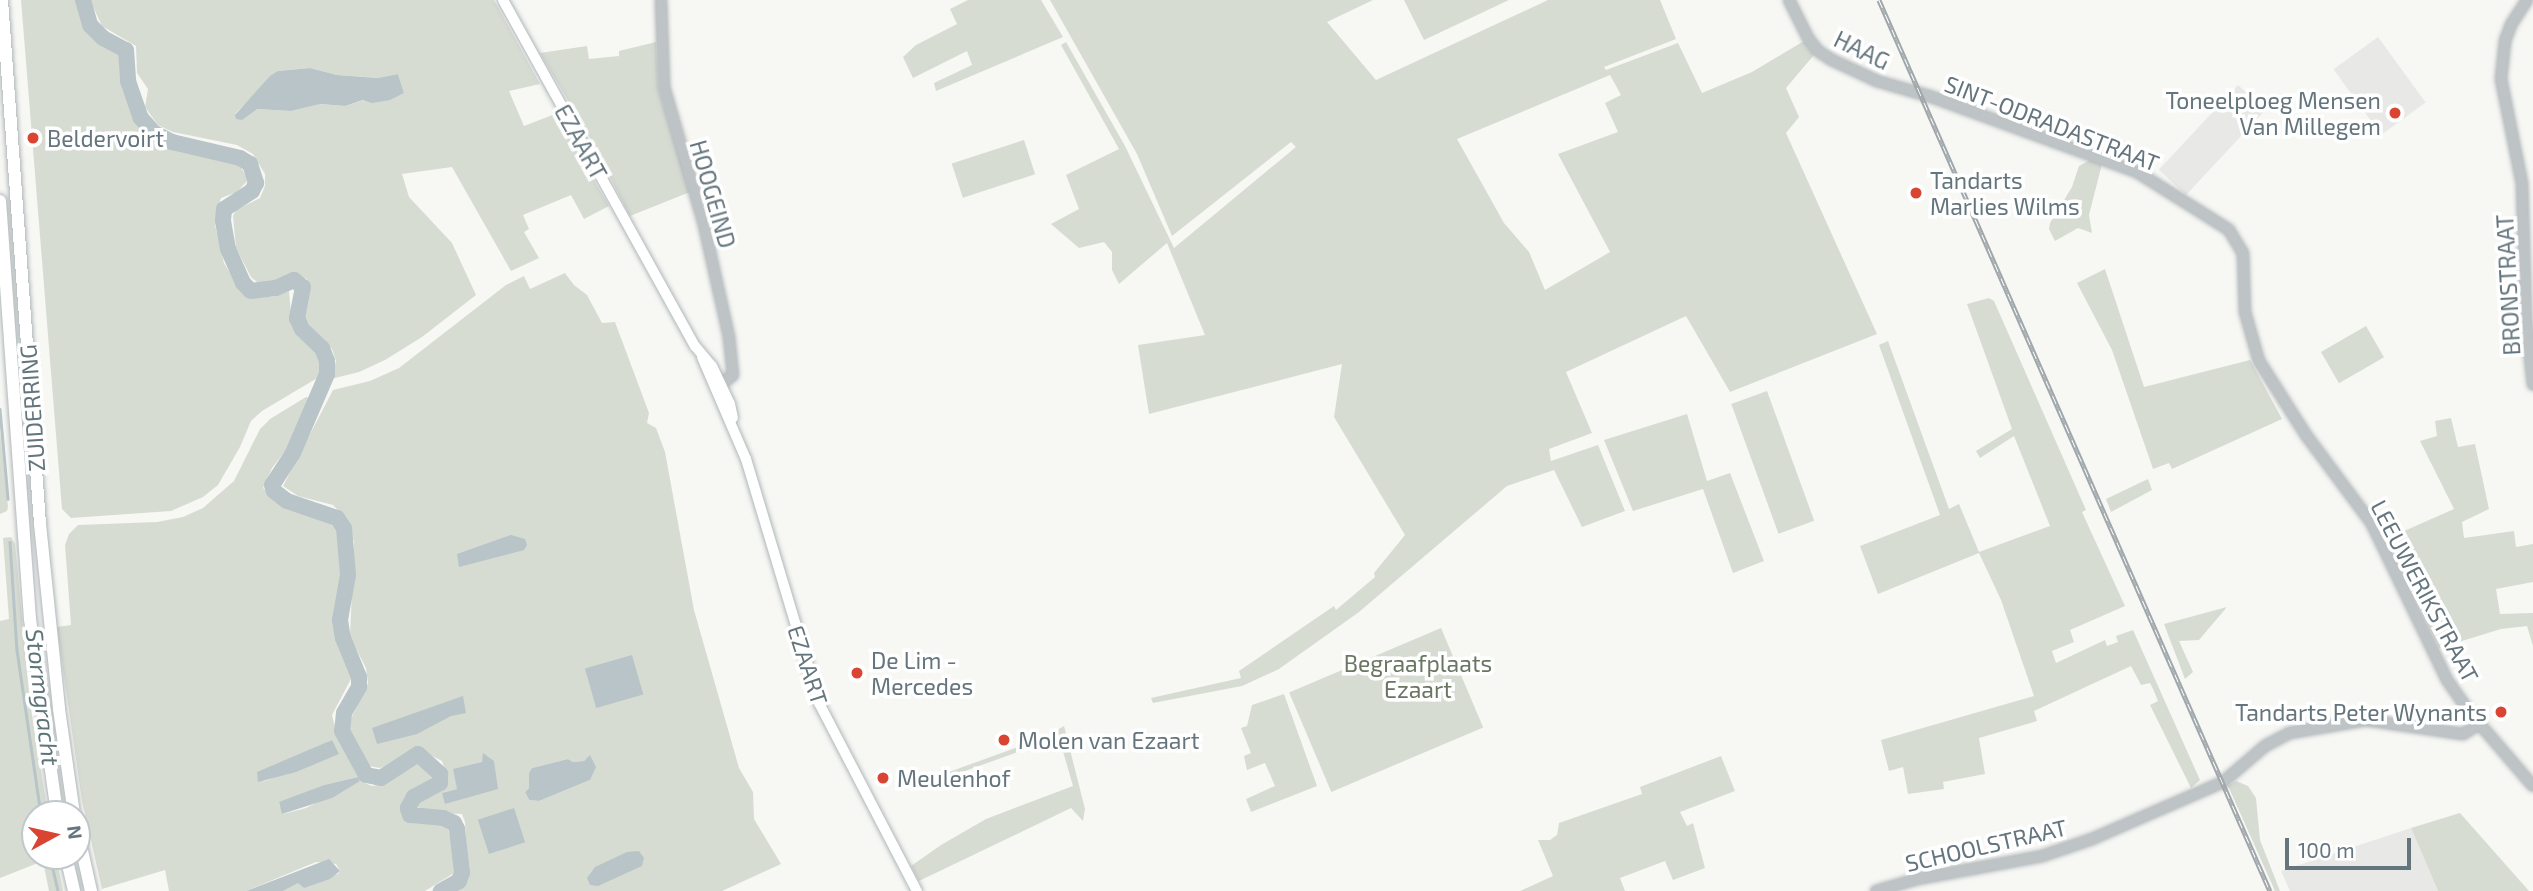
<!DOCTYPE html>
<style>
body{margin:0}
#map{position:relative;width:2533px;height:891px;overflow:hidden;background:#f7f7f4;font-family:"Exo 2",sans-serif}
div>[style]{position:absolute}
.built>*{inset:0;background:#e8e8e7;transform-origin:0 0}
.green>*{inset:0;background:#d7dcd3;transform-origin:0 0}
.water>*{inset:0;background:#b8c4c7;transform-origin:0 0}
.stream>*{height:2.5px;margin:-1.25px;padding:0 1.25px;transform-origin:1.25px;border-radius:1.25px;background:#b8c4c7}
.river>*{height:16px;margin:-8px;padding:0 8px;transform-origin:8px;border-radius:8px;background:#b8c4c7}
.roads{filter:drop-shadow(0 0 2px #b0b7ba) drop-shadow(0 0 2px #b0b7ba)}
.tertiary>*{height:10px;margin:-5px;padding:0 5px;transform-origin:5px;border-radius:5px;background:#bec3c5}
.secondary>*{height:10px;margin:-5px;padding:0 5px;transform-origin:5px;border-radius:5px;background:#fff}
.trunk>*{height:12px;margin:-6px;padding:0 6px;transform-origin:6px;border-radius:6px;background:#fff}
.rail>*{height:5px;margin-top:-2.5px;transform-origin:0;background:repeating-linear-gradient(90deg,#fff 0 8px,#a0a7ab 0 16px);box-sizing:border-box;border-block:2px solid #a0a7ab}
.dots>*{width:19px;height:19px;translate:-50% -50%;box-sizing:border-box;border:4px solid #fff;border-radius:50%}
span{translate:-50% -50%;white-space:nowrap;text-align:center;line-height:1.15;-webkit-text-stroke:7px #fff;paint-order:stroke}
.street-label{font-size:23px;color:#64757d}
.poi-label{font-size:23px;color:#64757d}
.right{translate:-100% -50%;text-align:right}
.left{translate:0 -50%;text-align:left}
.park-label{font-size:23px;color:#687662}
.water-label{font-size:24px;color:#5e7578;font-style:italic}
.north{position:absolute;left:21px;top:800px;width:70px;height:70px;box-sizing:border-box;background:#fff;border:2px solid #c1c8cb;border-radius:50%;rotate:82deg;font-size:19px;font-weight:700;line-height:28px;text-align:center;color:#64757d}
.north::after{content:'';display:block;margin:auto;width:24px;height:32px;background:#d94532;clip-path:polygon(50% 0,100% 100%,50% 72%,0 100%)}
.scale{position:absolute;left:2285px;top:838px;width:126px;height:32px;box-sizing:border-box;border:4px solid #64757d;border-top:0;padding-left:9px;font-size:21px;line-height:24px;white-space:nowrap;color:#64757d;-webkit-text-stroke:5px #fff;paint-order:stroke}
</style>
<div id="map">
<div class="built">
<div style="left:2378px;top:37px;width:81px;height:55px;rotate:54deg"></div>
<div style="left:2238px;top:85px;width:37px;height:116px;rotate:43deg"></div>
<div style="clip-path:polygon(2411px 828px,2438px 891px,2290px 891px,2281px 871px)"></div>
</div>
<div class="green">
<div style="clip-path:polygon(21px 0,75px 0,85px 28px,92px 38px,118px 52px,122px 60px,122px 88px,142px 132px,166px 145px,238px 164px,242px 169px,248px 180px,237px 192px,221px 198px,217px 210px,215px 225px,224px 263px,235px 281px,252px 297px,272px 297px,289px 291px,292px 325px,319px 352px,321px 362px,319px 377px,262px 411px,251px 421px,240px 447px,218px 485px,203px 497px,171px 511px,71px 518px,62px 509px)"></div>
<div style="clip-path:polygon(evenodd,90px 0,494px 0,540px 84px,509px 91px,524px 126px,555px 114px,609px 206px,584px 219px,571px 195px,523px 215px,529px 229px,524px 232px,539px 258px,511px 271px,452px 167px,402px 174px,409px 197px,452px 243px,476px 295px,422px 337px,385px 360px,359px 372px,331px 379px,336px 361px,332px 349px,305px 320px,302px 311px,309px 286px,307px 279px,294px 273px,268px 283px,258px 283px,251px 277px,236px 248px,233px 216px,236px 210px,260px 198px,265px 186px,265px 174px,253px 154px,237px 145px,173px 132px,158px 125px,145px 107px,148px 89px,137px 73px,136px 46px,102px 26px,90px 0,310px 68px,337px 75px,379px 78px,398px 74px,404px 93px,378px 102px,364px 100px,345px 106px,319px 104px,291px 111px,257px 109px,235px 114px,278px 71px,310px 68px)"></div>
<div style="clip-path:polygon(968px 0,1041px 0,1063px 37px,936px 91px,934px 83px,972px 65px,967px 51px,913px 78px,903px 57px,916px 45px,957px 24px,950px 9px)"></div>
<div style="clip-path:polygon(evenodd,1050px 0,1373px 0,1327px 22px,1376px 80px,1548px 0,1660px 0,1676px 39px,1604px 67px,1606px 70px,1678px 43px,1702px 93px,1752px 72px,1804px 41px,1814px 55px,1786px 88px,1799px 117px,1786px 133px,1877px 334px,1730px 392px,1686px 316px,1566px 372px,1592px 433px,1549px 449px,1551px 461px,1598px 445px,1625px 511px,1582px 527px,1554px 470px,1507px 486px,1359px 612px,1279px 669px,1242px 686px,1153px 703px,1151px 698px,1241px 678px,1239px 671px,1334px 606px,1336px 610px,1375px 577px,1374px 573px,1405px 535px,1334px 417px,1342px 364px,1149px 414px,1138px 345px,1205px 335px,1167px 243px,1119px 284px,1112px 270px,1112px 252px,1104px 242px,1079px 248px,1051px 224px,1079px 209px,1066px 175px,1119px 149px,1061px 45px,1066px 42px,1125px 146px,1174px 248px,1296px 147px,1291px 142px,1172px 236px,1137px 154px,1050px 0,1610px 75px,1621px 95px,1605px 103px,1618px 132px,1558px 154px,1610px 252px,1545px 290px,1529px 252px,1504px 223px,1457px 139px,1610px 75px)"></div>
<div style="clip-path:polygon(1404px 0,1509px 0,1424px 40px)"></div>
<div style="clip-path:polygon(656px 42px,658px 88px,690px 192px,630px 216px,589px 136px,540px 53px,587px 46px,589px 59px,619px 56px,619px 51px)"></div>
<div style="left:1024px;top:140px;width:36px;height:76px;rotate:72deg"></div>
<div style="clip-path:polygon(2090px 160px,2102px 164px,2089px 215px,2092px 233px,2078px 228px,2055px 241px,2049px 229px,2050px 223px,2072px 187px,2079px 166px)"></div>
<div style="clip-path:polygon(2105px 269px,2144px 387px,2250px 360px,2282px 419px,2172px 469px,2169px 463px,2153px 469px,2112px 350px,2077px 283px)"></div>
<div style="clip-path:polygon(evenodd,565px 273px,574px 285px,587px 295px,602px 323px,615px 322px,649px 413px,647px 423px,656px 428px,665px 452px,694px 610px,739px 768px,753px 792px,754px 819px,781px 864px,722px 891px,452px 891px,465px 882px,468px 874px,465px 822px,462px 814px,435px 813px,415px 806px,418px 800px,446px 784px,448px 778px,442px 761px,415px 747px,391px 764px,380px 768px,369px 766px,360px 758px,348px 725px,368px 683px,366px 668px,350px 637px,354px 542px,349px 522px,333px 505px,298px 496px,283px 486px,333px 390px,370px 381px,399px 368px,506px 285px,524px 276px,530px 289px,565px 273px,590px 756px,590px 780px,539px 801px,529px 800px,525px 792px,529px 788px,529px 773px,532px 768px,568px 759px,573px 762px,584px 761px,590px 756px,565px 273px,483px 760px,498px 789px,442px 793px,457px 789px,483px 760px)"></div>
<div style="clip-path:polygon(1989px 298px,1994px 301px,2086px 510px,2082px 512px,2125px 606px,2070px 630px,2074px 642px,2052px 651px,2056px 663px,2105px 640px,2107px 646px,2118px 642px,2116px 636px,2133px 630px,2200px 780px,2191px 788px,2150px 705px,2158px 701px,2153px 689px,2150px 683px,2141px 685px,2131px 666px,2034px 711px,2037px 721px,1979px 738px,1985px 774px,1943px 782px,1944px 789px,1908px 794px,1903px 767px,1889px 771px,1881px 740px,2034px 696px,2001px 600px,1979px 553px,1878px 594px,1860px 546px,1940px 515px,1879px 345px,1888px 341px,1949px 509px,1959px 504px,1979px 552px,2050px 526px,2014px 436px,1980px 458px,1976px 451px,2012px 429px,1967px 304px)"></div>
<div style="left:2366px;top:326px;width:36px;height:52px;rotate:60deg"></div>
<div style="left:1767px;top:391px;width:138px;height:38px;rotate:70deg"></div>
<div style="clip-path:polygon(evenodd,306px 397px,310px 398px,289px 446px,272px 468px,263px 488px,280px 503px,329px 522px,337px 531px,342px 574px,335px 623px,341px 653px,352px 677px,332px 715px,337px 735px,358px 777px,324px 785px,279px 803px,283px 814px,306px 808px,360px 781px,372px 786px,385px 784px,421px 761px,435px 777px,432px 782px,411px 792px,402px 811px,410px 823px,446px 825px,452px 839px,454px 873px,425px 891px,283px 891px,299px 882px,338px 874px,340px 871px,336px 864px,316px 862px,246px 891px,169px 891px,165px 870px,102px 889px,82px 801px,57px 627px,71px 625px,65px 545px,69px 534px,78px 525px,157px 522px,183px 517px,203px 508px,234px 481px,260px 429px,270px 419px,306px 397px,331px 740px,338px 754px,262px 782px,331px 740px)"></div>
<div style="clip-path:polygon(1687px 414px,1707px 481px,1730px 473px,1764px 561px,1733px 573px,1703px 489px,1633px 511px,1604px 440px)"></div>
<div style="clip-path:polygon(2451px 418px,2458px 447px,2475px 444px,2489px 509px,2462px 522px,2464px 538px,2514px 531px,2516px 547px,2533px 544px,2533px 582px,2496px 589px,2500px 614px,2533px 613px,2533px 646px,2527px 626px,2501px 629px,2439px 648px,2386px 539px,2454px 509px,2420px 441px,2437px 436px,2435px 421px)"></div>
<div style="clip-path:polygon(0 430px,8px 507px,7px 511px,0 514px)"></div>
<div style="clip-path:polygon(2148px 479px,2152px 490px,2111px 512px,2106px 499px)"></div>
<div style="clip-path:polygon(11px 537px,15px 544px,30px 703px,48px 814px,35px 814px,35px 856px,56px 856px,63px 891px,49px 891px,43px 861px,0 878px,0 621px,9px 619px,3px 538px)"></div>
<div style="clip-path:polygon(2227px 607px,2199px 640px,2179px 641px,2193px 672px,2185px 679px,2164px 624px)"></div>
<div style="left:1441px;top:628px;width:108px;height:165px;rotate:67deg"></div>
<div style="clip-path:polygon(1284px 694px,1317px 786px,1251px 812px,1246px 799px,1275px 786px,1265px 763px,1247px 770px,1244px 756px,1251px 753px,1241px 728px,1247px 726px,1252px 705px)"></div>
<div style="clip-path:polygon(1064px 726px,1085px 809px,1083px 821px,1071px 808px,919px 881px,911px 866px,941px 845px,986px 819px,1073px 786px,1062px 748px,1051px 740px,915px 789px,913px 785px,1043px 738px)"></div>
<div style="clip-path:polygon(1721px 756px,1735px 791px,1680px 812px,1687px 826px,1693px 823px,1705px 868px,1673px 880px,1665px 861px,1620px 878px,1625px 891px,1520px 891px,1553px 876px,1538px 840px,1550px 840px,1557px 835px,1559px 823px,1642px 794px,1640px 787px)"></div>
<div style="clip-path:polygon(2236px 781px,2248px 786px,2256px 798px,2260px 840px,2280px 891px,2275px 891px,2228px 786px)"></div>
<div style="clip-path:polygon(2460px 813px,2529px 891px,2438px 891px,2411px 828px)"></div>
</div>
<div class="water">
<div style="clip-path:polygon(310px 68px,337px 75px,378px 78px,398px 74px,404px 93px,390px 100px,372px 103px,363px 100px,345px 106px,320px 104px,291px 111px,257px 109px,242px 120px,236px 119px,235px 115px,270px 76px,278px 71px)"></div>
<div style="clip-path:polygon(511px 535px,525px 539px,527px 545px,524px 550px,459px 567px,457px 554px)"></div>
<div style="left:632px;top:655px;width:41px;height:49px;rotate:74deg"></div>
<div style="clip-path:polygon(463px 696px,466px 713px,451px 716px,417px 734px,377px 744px,372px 728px)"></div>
<div style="clip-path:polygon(332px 740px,339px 754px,296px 772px,258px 782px,257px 772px)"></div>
<div style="clip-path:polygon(483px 753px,494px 761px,498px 789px,445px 804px,442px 793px,457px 789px,453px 769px,482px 762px)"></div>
<div style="clip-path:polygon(590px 755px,596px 767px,590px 780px,539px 801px,529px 800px,525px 792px,529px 788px,529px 773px,532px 768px,568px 759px,573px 762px,584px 761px)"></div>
<div style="clip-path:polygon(358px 777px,360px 781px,332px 798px,282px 814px,279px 802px,324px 785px)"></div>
<div style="left:514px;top:808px;width:36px;height:38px;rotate:72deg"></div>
<div style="clip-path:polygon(639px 851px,644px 858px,642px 866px,598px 886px,590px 885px,587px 878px,595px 867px,627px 852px)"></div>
<div style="clip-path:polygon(329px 859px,340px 871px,330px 879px,304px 888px,298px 883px,283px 891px,246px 891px)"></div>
</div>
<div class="stream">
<div style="left:0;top:409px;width:90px;rotate:84.9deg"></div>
<div style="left:10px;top:542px;width:108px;rotate:86.3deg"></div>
<div style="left:17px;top:650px;width:166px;rotate:81.7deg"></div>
<div style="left:50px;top:856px;width:36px;rotate:77deg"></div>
</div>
<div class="river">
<div style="left:83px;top:0;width:26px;rotate:74deg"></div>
<div style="left:90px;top:25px;width:18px;rotate:45deg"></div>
<div style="left:103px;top:38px;width:26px;rotate:28deg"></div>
<div style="left:126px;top:50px;width:31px;rotate:86deg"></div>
<div style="left:128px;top:81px;width:39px;rotate:71deg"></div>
<div style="left:141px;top:118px;width:18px;rotate:49deg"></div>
<div style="left:153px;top:132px;width:21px;rotate:28deg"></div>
<div style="left:172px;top:142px;width:70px;rotate:13.2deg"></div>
<div style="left:240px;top:158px;width:12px;rotate:31deg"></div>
<div style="left:250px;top:164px;width:20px;rotate:72deg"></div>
<div style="left:256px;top:183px;width:9px;rotate:117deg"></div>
<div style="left:252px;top:191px;width:33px;rotate:147deg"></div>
<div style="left:224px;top:209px;width:12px;rotate:95deg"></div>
<div style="left:223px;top:221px;width:28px;rotate:80deg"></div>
<div style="left:228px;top:249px;width:37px;rotate:66deg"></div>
<div style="left:243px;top:283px;width:11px;rotate:45deg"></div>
<div style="left:251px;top:291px;width:25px;rotate:-7deg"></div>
<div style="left:276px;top:288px;width:20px;rotate:-24deg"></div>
<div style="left:294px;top:280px;width:11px;rotate:38deg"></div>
<div style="left:303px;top:287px;width:32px;rotate:101deg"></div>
<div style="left:297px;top:318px;width:12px;rotate:66deg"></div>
<div style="left:302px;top:329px;width:28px;rotate:44deg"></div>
<div style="left:322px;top:348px;width:14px;rotate:69deg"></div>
<div style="left:327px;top:361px;width:13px;rotate:90deg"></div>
<div style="left:327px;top:374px;width:86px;rotate:113.3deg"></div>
<div style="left:293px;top:453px;width:38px;rotate:123deg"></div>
<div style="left:272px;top:485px;width:6px;rotate:72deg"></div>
<div style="left:274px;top:491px;width:16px;rotate:38deg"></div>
<div style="left:287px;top:501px;width:53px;rotate:18.8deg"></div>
<div style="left:337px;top:518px;width:12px;rotate:55deg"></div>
<div style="left:344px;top:528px;width:47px;rotate:85.1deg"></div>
<div style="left:348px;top:575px;width:46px;rotate:100.1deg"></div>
<div style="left:340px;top:620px;width:18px;rotate:81deg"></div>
<div style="left:343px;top:638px;width:42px;rotate:67.7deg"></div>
<div style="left:359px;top:677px;width:10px;rotate:90deg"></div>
<div style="left:359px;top:687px;width:30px;rotate:120deg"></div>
<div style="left:344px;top:713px;width:18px;rotate:96deg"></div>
<div style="left:342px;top:731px;width:50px;rotate:61.4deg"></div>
<div style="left:366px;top:775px;width:15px;rotate:11deg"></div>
<div style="left:381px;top:778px;width:44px;rotate:-33deg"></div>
<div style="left:418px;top:754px;width:30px;rotate:42deg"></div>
<div style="left:440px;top:774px;width:9px;rotate:90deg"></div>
<div style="left:440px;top:783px;width:30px;rotate:152deg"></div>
<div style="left:414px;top:797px;width:13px;rotate:119deg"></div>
<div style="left:408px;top:808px;width:7px;rotate:74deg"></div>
<div style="left:410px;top:815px;width:33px;rotate:5deg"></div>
<div style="left:443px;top:818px;width:12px;rotate:24deg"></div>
<div style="left:454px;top:823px;width:7px;rotate:63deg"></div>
<div style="left:457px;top:829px;width:44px;rotate:83.5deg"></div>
<div style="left:462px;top:873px;width:9px;rotate:111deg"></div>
<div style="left:459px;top:881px;width:21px;rotate:151deg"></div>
</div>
<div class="roads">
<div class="tertiary">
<div style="left:661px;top:0;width:87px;rotate:88deg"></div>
<div style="left:664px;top:87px;width:144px;rotate:73.8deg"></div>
<div style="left:704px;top:225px;width:115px;rotate:77.4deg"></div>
<div style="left:729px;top:337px;width:38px;rotate:84deg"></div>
<div style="left:733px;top:375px;width:21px;rotate:141deg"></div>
<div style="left:1789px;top:0;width:42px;rotate:63.4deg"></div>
<div style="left:1808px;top:38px;width:16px;rotate:52deg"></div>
<div style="left:1818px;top:51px;width:17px;rotate:33deg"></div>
<div style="left:1832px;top:60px;width:50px;rotate:25deg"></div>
<div style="left:1877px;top:81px;width:57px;rotate:16.2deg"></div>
<div style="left:1932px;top:97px;width:218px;rotate:20.1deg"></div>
<div style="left:2137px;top:172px;width:109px;rotate:32.2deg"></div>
<div style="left:2229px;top:230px;width:27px;rotate:59deg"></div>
<div style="left:2243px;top:253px;width:59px;rotate:88.1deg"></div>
<div style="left:2245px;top:312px;width:51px;rotate:74.1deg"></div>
<div style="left:2259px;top:361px;width:88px;rotate:57.6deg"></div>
<div style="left:2306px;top:435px;width:111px;rotate:53.4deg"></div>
<div style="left:2372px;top:524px;width:173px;rotate:64.3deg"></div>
<div style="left:2447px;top:680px;width:35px;rotate:55deg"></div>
<div style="left:2467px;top:709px;width:101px;rotate:49.4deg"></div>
<div style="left:2527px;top:0;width:30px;rotate:123deg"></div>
<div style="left:2511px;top:25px;width:17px;rotate:111deg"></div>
<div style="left:2505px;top:41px;width:38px;rotate:96deg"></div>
<div style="left:2501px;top:79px;width:106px;rotate:78.6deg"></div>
<div style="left:2522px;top:183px;width:136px;rotate:88.3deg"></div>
<div style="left:2526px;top:319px;width:66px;rotate:83.9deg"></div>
<div style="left:1876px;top:891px;width:43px;rotate:-16.3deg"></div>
<div style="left:1917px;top:879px;width:127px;rotate:-10.4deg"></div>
<div style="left:2042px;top:856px;width:53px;rotate:-18.8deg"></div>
<div style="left:2092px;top:839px;width:143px;rotate:-23.5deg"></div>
<div style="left:2223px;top:782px;width:55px;rotate:-40.6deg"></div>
<div style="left:2265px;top:746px;width:27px;rotate:-28deg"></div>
<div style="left:2289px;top:733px;width:78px;rotate:-9.6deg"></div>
<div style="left:2366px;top:720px;width:98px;rotate:8.2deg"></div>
<div style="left:2463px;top:734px;width:19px;rotate:-32deg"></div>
</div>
<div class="secondary">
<div style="left:503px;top:0;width:396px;rotate:61deg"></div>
<div style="left:695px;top:346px;width:26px;rotate:50deg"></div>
<div style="left:712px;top:366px;width:42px;rotate:64.7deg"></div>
<div style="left:730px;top:404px;width:14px;rotate:78deg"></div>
<div style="left:702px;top:357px;width:111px;rotate:66.7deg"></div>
<div style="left:746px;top:459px;width:255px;rotate:73.3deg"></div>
<div style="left:819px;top:703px;width:212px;rotate:62.5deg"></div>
</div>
<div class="trunk">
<div style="left:2px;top:0;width:525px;rotate:85.85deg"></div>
<div style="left:40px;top:524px;width:186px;rotate:84.1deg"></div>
<div style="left:59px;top:709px;width:106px;rotate:81.9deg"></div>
<div style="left:0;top:201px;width:419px;rotate:85.9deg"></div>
<div style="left:30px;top:619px;width:197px;rotate:82.1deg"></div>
<div style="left:77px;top:828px;width:65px;rotate:77.5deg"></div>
<div style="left:66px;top:856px;width:36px;rotate:77deg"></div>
</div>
</div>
<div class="rail">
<div style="left:1879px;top:0;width:973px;rotate:66.31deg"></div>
</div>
<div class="dots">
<div style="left:2395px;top:113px;background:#d94532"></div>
<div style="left:33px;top:138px;background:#d94532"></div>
<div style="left:1916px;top:193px;background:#d94532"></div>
<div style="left:857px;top:673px;background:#d94532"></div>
<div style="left:2501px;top:712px;background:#d94532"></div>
<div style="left:1004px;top:740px;background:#d94532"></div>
<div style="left:883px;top:778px;background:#d94532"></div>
</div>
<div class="street-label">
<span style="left:1862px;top:50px;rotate:26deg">HAAG</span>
<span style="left:2052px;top:123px;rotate:21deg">SINT-ODRADASTRAAT</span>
<span style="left:581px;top:142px;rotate:61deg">EZAART</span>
<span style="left:713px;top:194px;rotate:74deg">HOOGEIND</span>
<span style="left:2508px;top:285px;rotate:-93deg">BRONSTRAAT</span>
<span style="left:32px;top:408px;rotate:-94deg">ZUIDERRING</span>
<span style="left:2425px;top:591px;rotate:62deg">LEEUWERIKSTRAAT</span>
<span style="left:808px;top:665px;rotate:72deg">EZAART</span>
<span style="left:1986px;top:845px;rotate:-13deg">SCHOOLSTRAAT</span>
</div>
<div class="poi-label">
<span class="right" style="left:2381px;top:113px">Toneelploeg Mensen<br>Van Millegem</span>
<span class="left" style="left:47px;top:138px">Beldervoirt</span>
<span class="left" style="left:1930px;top:193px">Tandarts<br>Marlies Wilms</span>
<span class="left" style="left:871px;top:673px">De Lim -<br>Mercedes</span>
<span class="right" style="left:2487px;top:712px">Tandarts Peter Wynants</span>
<span class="left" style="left:1018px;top:740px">Molen van Ezaart</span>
<span class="left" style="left:897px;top:778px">Meulenhof</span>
</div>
<div class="park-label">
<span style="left:1418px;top:676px">Begraafplaats<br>Ezaart</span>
</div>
<div class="water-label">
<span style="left:43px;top:697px;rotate:83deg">Stormgracht</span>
</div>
<div class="north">N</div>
<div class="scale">100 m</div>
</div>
